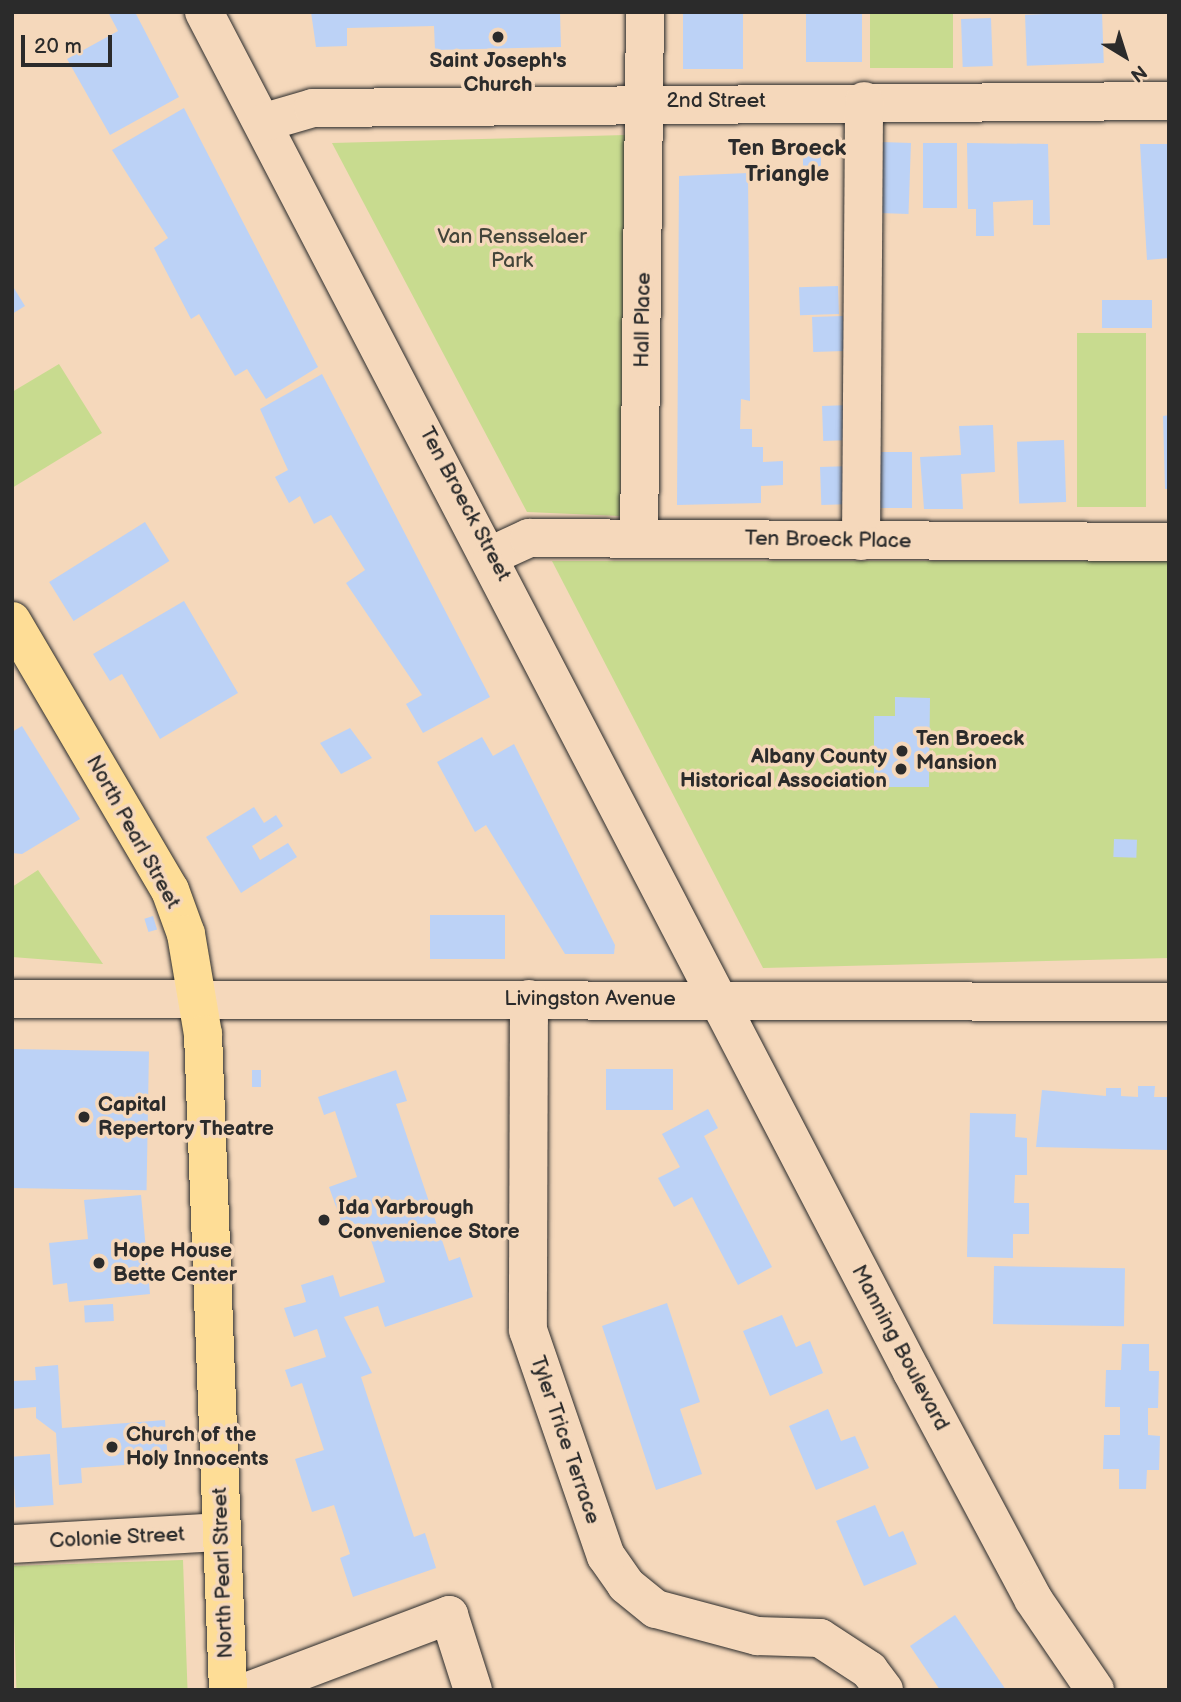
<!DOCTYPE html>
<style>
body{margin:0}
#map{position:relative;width:1181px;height:1702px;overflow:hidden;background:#f5d8bb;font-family:"Balsamiq Sans",sans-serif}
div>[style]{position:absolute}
.green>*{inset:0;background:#c8db8f;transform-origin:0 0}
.building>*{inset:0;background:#bcd2f6;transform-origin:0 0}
.roads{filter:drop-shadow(0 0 2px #2b2b2b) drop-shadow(0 0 2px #2b2b2b)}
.minor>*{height:38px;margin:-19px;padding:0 19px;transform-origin:19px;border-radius:19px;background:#f5d8bb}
.major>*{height:38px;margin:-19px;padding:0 19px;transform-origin:19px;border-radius:19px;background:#fedd96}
.dots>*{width:19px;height:19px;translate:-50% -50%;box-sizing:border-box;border:4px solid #f5d8bb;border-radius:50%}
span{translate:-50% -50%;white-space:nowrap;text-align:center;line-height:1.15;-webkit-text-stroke:7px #f5d8bb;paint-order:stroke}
.poi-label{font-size:21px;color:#2b2b2b;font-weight:700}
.left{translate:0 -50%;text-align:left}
.right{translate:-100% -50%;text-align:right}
.street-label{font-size:21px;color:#2b2b2b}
.park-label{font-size:21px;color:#43453a}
.neighbourhood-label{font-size:23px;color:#2b2b2b;font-weight:700}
.frame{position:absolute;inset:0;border:14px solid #2b2b2b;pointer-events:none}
.north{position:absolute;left:1090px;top:21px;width:70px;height:70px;-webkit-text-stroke:5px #f5d8bb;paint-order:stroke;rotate:142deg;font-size:19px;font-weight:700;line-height:28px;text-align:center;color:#2b2b2b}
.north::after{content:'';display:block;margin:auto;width:24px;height:32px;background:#2b2b2b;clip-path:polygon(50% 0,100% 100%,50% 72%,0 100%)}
.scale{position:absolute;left:21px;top:35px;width:91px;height:32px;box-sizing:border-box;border:4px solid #2b2b2b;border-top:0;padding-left:9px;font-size:21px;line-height:24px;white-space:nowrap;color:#2b2b2b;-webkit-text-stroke:5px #f5d8bb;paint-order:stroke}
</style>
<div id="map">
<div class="green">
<div style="left:870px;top:12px;width:83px;height:56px"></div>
<div style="clip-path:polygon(625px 135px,620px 516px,527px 512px,332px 143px)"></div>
<div style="left:1077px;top:333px;width:69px;height:174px"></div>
<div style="clip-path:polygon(59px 364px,102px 433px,12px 488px,12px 392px)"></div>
<div style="clip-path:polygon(552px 561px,1169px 561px,1169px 958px,763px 968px)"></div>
<div style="clip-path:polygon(38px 870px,103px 964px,12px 957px,12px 887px)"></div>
<div style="left:183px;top:1560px;width:130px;height:171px;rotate:88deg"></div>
</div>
<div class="building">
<div style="clip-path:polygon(108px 12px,135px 12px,179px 97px,110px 135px,67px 59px,118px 31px)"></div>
<div style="clip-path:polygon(311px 12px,560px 12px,561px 47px,435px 50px,434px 26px,347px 28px,347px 46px,316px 47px)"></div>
<div style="left:683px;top:12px;width:60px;height:57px"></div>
<div style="left:806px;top:12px;width:56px;height:50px"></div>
<div style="left:1102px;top:12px;width:51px;height:77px;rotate:88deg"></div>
<div style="left:991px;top:18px;width:48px;height:30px;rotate:88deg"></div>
<div style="clip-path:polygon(184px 108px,318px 367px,266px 399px,247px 369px,235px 376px,199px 314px,191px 319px,154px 248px,168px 238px,112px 150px)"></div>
<div style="left:881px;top:142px;width:30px;height:71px;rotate:2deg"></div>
<div style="left:923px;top:143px;width:34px;height:65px"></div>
<div style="clip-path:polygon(967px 143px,1048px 144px,1050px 225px,1033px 225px,1033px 200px,993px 202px,994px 236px,976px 236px,976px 209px,968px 209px)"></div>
<div style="clip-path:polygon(1140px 144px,1169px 144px,1169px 258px,1147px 260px)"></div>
<div style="left:803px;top:152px;width:18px;height:22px"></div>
<div style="clip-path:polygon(748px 173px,750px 401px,741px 399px,740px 429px,752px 429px,752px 447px,763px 447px,763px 462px,783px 461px,783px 485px,761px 486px,761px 503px,677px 505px,679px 176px)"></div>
<div style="clip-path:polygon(12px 285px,25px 306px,12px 314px)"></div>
<div style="left:838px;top:286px;width:28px;height:39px;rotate:88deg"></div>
<div style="left:1152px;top:300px;width:28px;height:50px;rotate:90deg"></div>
<div style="left:843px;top:316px;width:35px;height:31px;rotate:88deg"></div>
<div style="clip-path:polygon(322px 374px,490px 697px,423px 733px,406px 704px,422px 695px,346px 583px,365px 570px,331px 515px,314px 524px,300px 496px,289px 503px,275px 477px,288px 470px,260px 409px)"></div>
<div style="left:850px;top:405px;width:35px;height:28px;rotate:88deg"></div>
<div style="clip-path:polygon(1169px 415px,1169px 489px,1165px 489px,1163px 416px)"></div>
<div style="clip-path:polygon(993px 425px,995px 472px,961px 474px,963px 509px,924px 509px,920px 457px,961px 455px,959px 426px)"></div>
<div style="left:1064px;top:440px;width:62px;height:47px;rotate:88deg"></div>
<div style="left:868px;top:452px;width:44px;height:56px"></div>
<div style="left:852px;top:466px;width:38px;height:32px;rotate:88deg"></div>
<div style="left:145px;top:522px;width:46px;height:113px;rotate:58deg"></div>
<div style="clip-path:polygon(184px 601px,238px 693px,160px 739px,122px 674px,110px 681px,93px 654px)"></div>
<div style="clip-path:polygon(895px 697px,930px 698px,929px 787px,874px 787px,874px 716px,895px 716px)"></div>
<div style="clip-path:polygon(22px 726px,80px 819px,22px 854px,12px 853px,12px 732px)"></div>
<div style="clip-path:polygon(350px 728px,372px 758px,341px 774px,320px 743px)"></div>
<div style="clip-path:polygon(482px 737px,493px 756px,514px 744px,615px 945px,614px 954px,565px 954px,486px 825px,475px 832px,437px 762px)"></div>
<div style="clip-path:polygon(254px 807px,264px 823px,276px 815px,283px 826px,252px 846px,260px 860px,288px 843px,297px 857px,241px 893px,206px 837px)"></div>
<div style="left:1114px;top:839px;width:23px;height:18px;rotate:2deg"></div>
<div style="left:430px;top:915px;width:75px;height:44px"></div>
<div style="left:153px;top:916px;width:14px;height:9px;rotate:73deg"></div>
<div style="left:12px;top:1049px;width:137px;height:139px;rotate:1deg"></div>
<div style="left:606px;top:1069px;width:67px;height:41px"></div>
<div style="left:252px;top:1070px;width:9px;height:17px"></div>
<div style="clip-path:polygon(396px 1070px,407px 1101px,396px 1104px,449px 1261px,460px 1257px,473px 1297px,385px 1327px,378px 1306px,344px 1317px,372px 1373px,361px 1377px,414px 1537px,425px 1533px,436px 1568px,353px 1597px,340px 1558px,350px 1554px,334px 1505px,312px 1512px,295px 1459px,324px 1450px,302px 1383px,291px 1387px,285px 1370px,326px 1357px,317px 1329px,294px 1337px,284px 1308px,306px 1302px,301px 1285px,333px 1275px,340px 1297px,385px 1282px,368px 1231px,347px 1238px,329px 1187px,357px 1177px,335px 1111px,324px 1115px,318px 1097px)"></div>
<div style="clip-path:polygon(1138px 1086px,1155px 1086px,1154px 1097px,1169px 1097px,1168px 1150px,1036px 1147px,1042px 1090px,1106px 1096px,1106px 1088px,1121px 1088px,1121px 1096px,1138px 1097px)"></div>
<div style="clip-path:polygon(708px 1109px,718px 1128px,704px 1136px,772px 1267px,738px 1285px,692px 1197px,674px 1207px,658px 1178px,680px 1167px,662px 1134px)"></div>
<div style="clip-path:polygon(970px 1113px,1016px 1114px,1015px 1137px,1027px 1138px,1027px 1175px,1015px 1175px,1014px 1203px,1029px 1203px,1029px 1234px,1013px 1234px,1013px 1258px,967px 1257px)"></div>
<div style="clip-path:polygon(141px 1195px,150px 1294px,69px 1302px,67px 1283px,53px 1285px,49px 1243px,88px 1239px,84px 1200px)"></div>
<div style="left:994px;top:1266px;width:131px;height:58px;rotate:1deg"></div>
<div style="clip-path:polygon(667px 1303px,700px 1402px,680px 1409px,702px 1474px,656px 1490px,602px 1326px)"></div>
<div style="left:113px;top:1304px;width:17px;height:29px;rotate:87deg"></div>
<div style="clip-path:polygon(782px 1315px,796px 1347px,810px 1341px,823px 1373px,770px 1396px,743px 1331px)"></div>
<div style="clip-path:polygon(1122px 1344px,1149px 1344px,1149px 1371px,1159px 1371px,1158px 1408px,1148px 1408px,1148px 1435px,1160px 1436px,1159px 1470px,1147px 1470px,1146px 1489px,1119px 1489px,1119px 1469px,1103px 1469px,1104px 1435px,1120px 1435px,1120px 1407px,1105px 1407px,1106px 1370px,1121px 1370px)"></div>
<div style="clip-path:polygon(58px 1365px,62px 1428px,165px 1420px,168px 1462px,81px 1468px,82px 1483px,59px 1485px,56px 1433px,36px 1418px,36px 1407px,12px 1409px,12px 1381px,36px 1380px,35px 1367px)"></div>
<div style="clip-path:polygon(828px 1409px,841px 1441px,855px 1436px,869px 1468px,816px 1490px,789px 1426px)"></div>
<div style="left:50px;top:1454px;width:51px;height:38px;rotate:86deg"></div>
<div style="clip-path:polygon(875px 1505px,889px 1537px,903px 1531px,917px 1564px,864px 1586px,836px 1521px)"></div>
<div style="clip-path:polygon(955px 1615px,1006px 1690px,940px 1690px,910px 1646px)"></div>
</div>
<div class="roads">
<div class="minor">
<div style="left:204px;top:12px;width:1533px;rotate:62.5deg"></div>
<div style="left:912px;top:1372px;width:257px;rotate:61.9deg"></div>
<div style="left:1033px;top:1599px;width:110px;rotate:55.7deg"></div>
<div style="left:265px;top:122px;width:50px;rotate:-16.3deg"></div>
<div style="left:313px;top:108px;width:856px;rotate:-0.47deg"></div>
<div style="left:639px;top:539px;width:527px;rotate:-89.35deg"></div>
<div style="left:861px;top:541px;width:440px;rotate:-89.6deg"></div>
<div style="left:492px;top:555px;width:41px;rotate:-24.7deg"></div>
<div style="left:529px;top:538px;width:640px;rotate:0.36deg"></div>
<div style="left:12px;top:999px;width:1157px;rotate:0.15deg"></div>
<div style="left:529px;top:999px;width:331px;rotate:90.2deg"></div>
<div style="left:528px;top:1330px;width:239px;rotate:71deg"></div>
<div style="left:606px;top:1556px;width:35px;rotate:55deg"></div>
<div style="left:626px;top:1585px;width:38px;rotate:39deg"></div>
<div style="left:656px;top:1609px;width:105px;rotate:15deg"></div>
<div style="left:757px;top:1636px;width:63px;rotate:1.8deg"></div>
<div style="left:820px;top:1638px;width:59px;rotate:33.1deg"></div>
<div style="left:869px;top:1670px;width:25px;rotate:53deg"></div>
<div style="left:12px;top:1544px;width:209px;rotate:-3.3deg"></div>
<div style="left:251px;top:1690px;width:212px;rotate:-20.7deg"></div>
<div style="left:449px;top:1615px;width:79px;rotate:72.3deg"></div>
</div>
<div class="major">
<div style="left:12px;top:621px;width:312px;rotate:59.6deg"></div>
<div style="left:170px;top:890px;width:47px;rotate:70deg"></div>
<div style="left:186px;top:934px;width:101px;rotate:80.4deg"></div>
<div style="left:203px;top:1034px;width:656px;rotate:87.82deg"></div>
</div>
</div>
<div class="dots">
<div style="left:498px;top:37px;background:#2b2b2b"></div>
<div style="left:902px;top:751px;background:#2b2b2b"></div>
<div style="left:901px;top:769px;background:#2b2b2b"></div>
<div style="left:84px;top:1117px;background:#2b2b2b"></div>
<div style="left:324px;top:1220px;background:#2b2b2b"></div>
<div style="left:99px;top:1263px;background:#2b2b2b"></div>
<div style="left:112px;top:1447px;background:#2b2b2b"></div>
</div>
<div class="poi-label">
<span style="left:498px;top:73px">Saint Joseph's<br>Church</span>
<span class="left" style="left:916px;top:751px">Ten Broeck<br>Mansion</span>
<span class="right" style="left:887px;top:769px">Albany County<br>Historical Association</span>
<span class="left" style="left:98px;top:1117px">Capital<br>Repertory Theatre</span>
<span class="left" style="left:338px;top:1220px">Ida Yarbrough<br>Convenience Store</span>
<span class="left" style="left:113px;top:1263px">Hope House<br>Bette Center</span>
<span class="left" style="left:126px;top:1447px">Church of the<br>Holy Innocents</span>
</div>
<div class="street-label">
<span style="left:716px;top:101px">2nd Street</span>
<span style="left:643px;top:320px;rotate:-89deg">Hall Place</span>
<span style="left:465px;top:504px;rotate:62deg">Ten Broeck Street</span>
<span style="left:828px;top:540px;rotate:1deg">Ten Broeck Place</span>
<span style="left:133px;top:832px;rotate:61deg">North Pearl Street</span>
<span style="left:590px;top:999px">Livingston Avenue</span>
<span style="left:900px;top:1348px;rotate:62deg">Manning Boulevard</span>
<span style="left:565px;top:1440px;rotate:71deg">Tyler Trice Terrace</span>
<span style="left:117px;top:1538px;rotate:-3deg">Colonie Street</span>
<span style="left:223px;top:1573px;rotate:-92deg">North Pearl Street</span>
</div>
<div class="park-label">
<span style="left:512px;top:249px">Van Rensselaer<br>Park</span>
</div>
<div class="neighbourhood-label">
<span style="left:787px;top:161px">Ten Broeck<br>Triangle</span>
</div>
<div class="frame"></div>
<div class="north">N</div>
<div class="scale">20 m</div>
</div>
